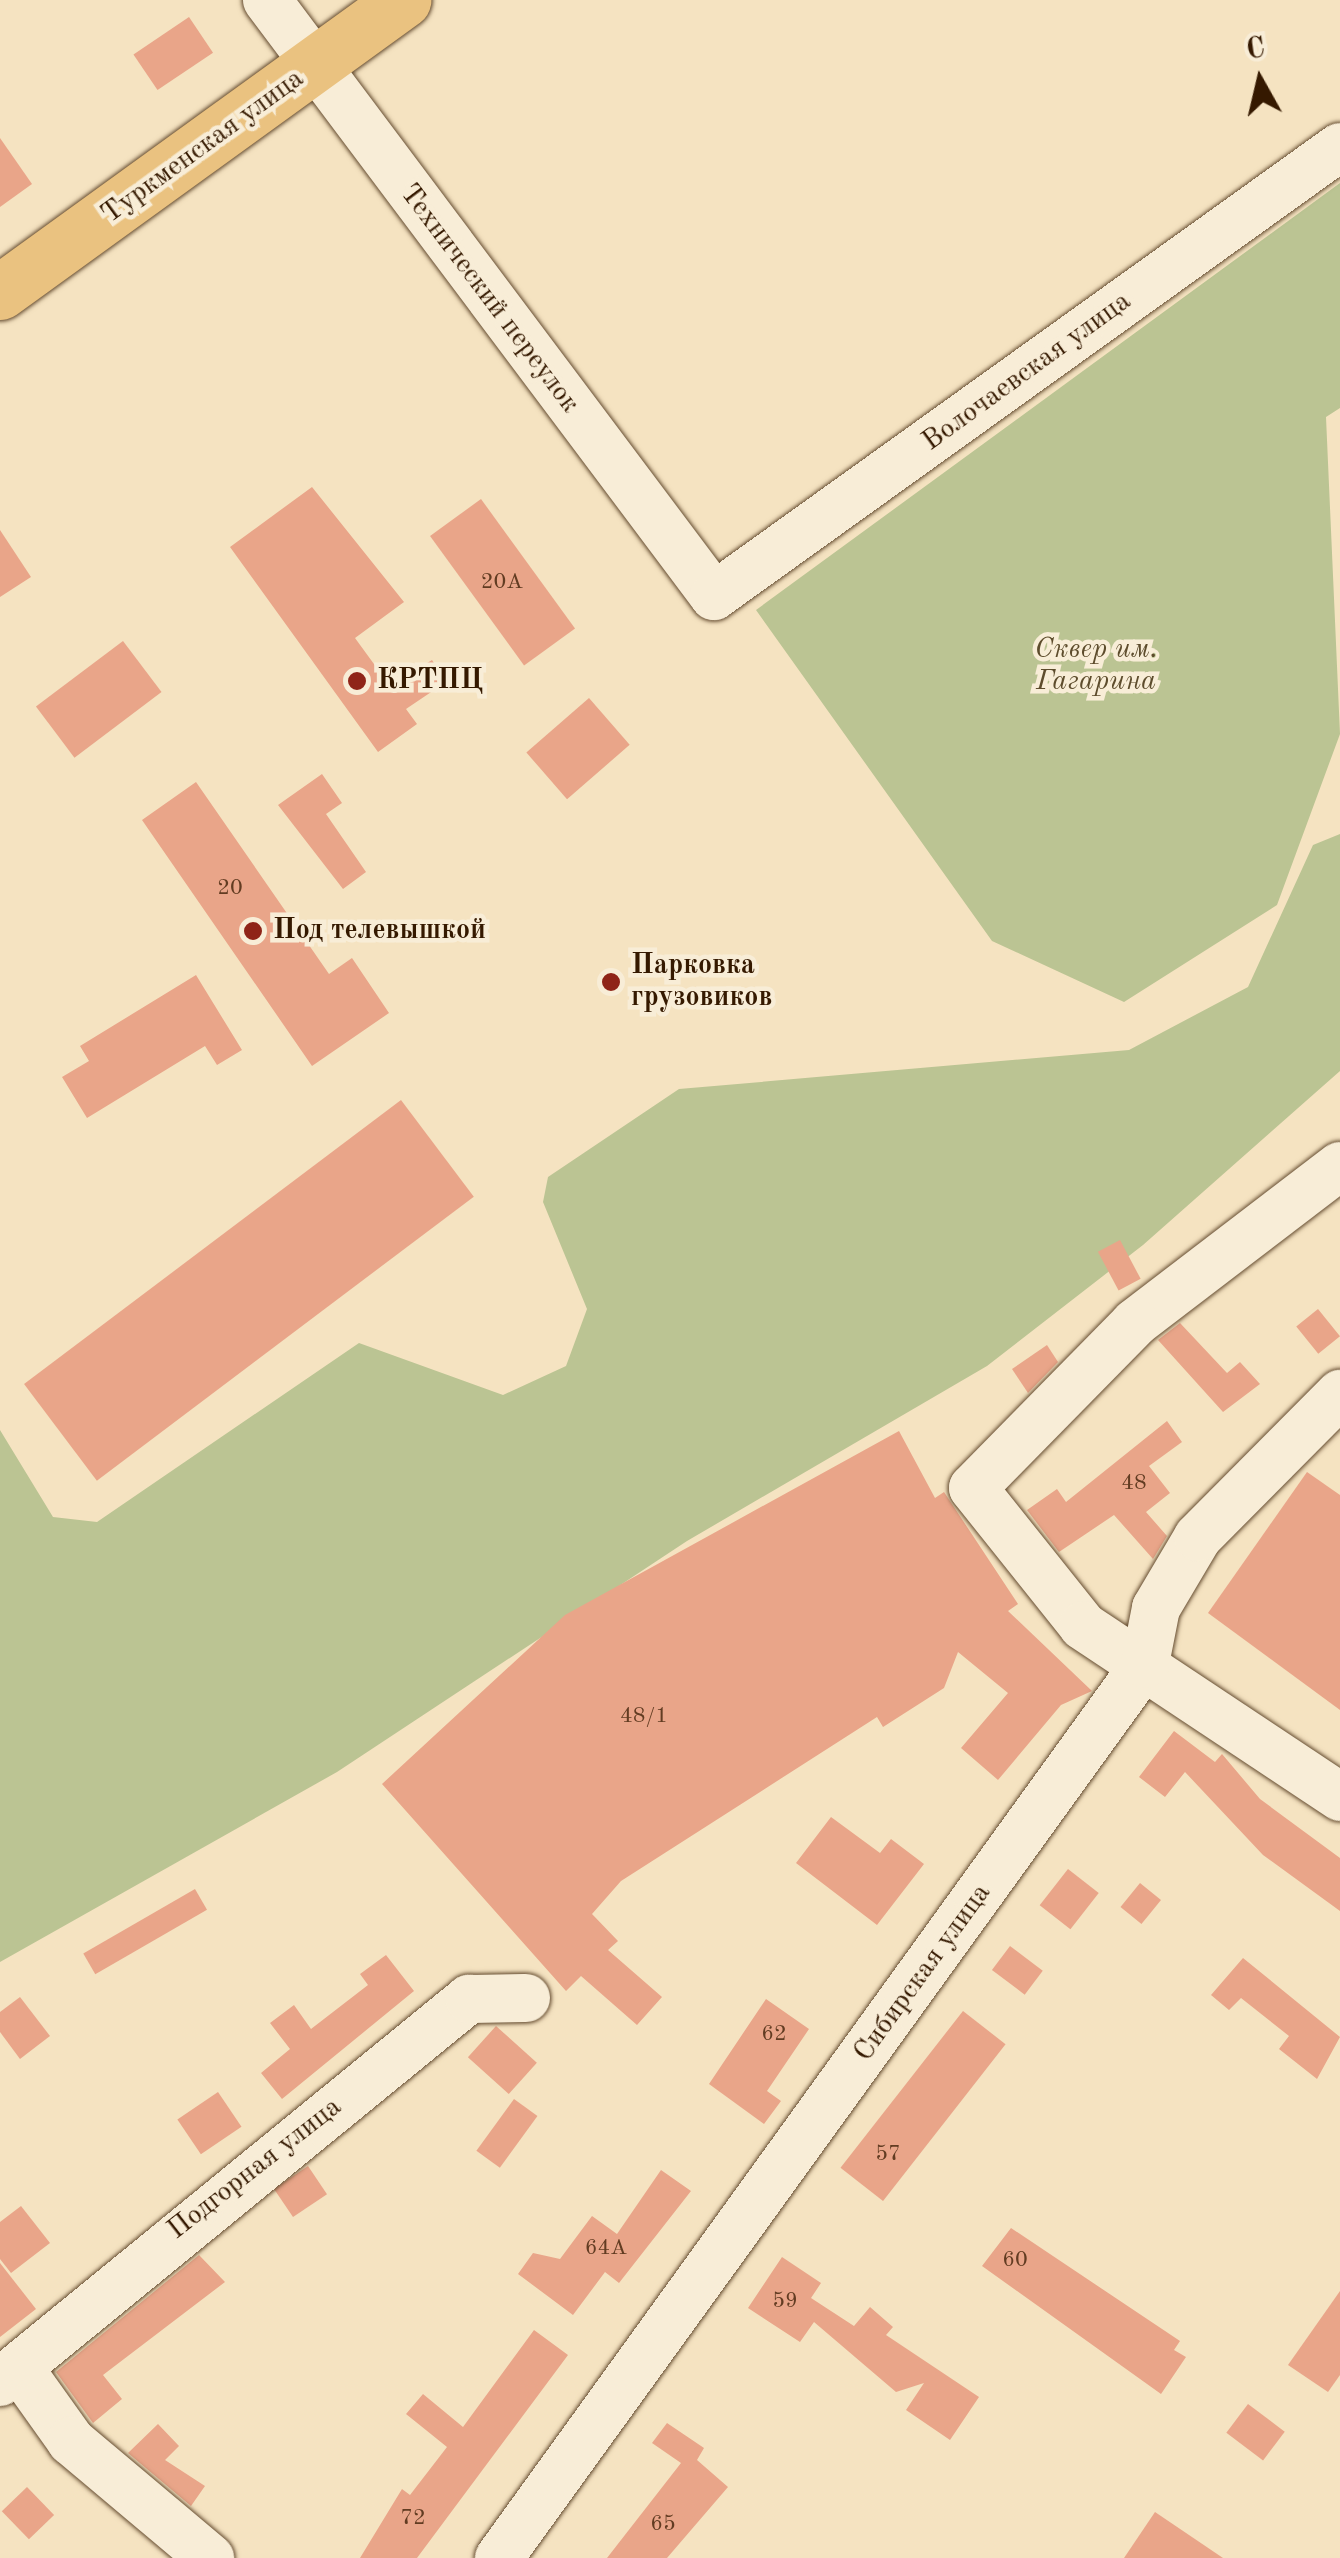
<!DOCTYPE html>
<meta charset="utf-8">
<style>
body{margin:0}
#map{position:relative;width:1340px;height:2558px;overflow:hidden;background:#f5e3c1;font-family:"Old Standard TT",serif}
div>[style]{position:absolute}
.green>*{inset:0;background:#bbc493}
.building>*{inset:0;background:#e9a589;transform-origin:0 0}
.roads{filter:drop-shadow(0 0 2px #654c30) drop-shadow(0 0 2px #654c30)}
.minor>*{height:48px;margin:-24px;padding:0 24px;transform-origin:24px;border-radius:24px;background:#f8edd7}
.major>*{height:55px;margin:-27.5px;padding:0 27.5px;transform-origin:27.5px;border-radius:27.5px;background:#eac280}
.dots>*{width:28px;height:28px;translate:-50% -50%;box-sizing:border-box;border:5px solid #f8edd7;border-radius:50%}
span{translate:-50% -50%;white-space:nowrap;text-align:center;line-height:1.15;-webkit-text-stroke:9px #f8edd7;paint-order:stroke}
.number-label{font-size:22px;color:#623c22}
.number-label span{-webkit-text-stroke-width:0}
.street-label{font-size:28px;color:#351900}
.park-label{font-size:28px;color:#5d4c2c;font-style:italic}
.poi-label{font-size:28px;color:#351900;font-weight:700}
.left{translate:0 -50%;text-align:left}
.north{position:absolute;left:1210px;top:30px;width:100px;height:100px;-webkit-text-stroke:8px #f8edd7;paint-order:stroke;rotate:352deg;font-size:28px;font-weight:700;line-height:40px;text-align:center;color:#351900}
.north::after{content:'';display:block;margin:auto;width:35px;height:45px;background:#351900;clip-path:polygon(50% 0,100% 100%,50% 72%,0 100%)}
</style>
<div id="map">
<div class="green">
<div style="clip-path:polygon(1340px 183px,1340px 408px,1326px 417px,1340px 734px,1277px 905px,1124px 1002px,992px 941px,756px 610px)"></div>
<div style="clip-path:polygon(1340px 834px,1340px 1071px,1143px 1245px,987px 1366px,687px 1541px,337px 1772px,0 1962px,0 1430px,53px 1517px,97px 1522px,359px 1343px,503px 1395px,566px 1366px,587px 1309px,543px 1202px,548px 1177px,679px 1089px,1129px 1050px,1248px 987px,1313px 845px)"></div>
</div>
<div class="building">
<div style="left:189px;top:17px;width:43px;height:67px;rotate:56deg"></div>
<div style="clip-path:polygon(0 138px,32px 184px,0 207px)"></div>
<div style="clip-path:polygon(312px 487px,404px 602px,355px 638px,390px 686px,432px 660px,446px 682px,406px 709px,417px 724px,378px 752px,230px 547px)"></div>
<div style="left:481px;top:499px;width:160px;height:63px;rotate:54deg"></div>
<div style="clip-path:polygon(0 530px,31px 577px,0 597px)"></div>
<div style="left:123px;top:641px;width:64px;height:109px;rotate:53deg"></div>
<div style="left:589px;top:698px;width:62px;height:83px;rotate:49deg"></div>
<div style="clip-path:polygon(322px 774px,342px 803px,326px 814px,366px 872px,343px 889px,278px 805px)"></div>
<div style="clip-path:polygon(196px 782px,329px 974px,352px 958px,389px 1013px,312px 1066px,142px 820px)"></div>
<div style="clip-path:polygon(196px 975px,242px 1050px,217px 1065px,205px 1046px,87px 1118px,62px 1077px,89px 1061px,80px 1046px)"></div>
<div style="left:401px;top:1100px;width:121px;height:472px;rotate:53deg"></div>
<div style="left:1120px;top:1240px;width:44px;height:25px;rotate:62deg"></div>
<div style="left:1318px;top:1309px;width:35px;height:28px;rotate:51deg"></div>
<div style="clip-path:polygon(1180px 1323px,1227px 1373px,1240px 1362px,1260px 1384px,1223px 1412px,1158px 1340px)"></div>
<div style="clip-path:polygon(1047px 1345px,1058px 1362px,1028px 1393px,1012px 1369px)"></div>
<div style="clip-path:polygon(1167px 1421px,1182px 1442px,1149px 1466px,1170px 1493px,1146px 1512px,1167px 1536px,1153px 1559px,1114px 1515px,1059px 1552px,1027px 1510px,1057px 1489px,1066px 1502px)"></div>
<div style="clip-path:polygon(899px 1431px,935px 1498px,944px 1492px,1018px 1604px,1008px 1611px,1092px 1691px,1061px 1705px,998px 1780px,961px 1748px,1008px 1693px,958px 1652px,944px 1688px,883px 1727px,877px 1717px,621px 1881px,592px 1914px,618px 1941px,608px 1950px,662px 1997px,637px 2025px,581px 1976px,566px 1991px,382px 1784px,565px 1615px)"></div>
<div style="clip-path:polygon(1307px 1472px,1340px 1495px,1340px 1710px,1208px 1613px)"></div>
<div style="clip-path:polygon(1174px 1731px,1215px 1762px,1222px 1754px,1260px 1799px,1340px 1858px,1340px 1911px,1263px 1855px,1185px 1772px,1165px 1797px,1139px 1777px)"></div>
<div style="clip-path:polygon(831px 1817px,880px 1853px,891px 1839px,924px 1864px,877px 1925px,796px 1863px)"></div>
<div style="left:1068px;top:1869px;width:39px;height:46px;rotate:38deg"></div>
<div style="left:1140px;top:1883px;width:27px;height:31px;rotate:39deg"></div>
<div style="left:195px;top:1889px;width:24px;height:129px;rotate:60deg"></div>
<div style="left:1010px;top:1946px;width:41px;height:30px;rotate:37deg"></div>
<div style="clip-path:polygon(386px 1955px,414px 1991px,282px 2099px,261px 2073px,290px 2049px,270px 2023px,294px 2005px,311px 2029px,368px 1985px,360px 1974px)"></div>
<div style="clip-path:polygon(1243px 1958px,1340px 2037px,1317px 2079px,1279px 2049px,1289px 2036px,1241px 1998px,1229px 2010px,1211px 1995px)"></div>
<div style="clip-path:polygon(20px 1997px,50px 2036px,20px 2059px,0 2032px,0 2012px)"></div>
<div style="clip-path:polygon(766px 1999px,809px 2029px,767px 2091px,781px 2101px,764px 2124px,709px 2084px)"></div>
<div style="left:963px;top:2011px;width:54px;height:199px;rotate:38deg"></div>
<div style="left:496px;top:2026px;width:55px;height:42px;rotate:42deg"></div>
<div style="left:218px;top:2092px;width:42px;height:49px;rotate:56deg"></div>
<div style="left:514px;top:2099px;width:29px;height:64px;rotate:36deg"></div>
<div style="left:308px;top:2166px;width:34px;height:41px;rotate:56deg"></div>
<div style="clip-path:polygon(661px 2170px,691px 2191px,619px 2283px,605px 2272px,573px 2315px,518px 2274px,533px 2253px,560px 2259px,592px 2216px,617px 2234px)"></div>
<div style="clip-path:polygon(21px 2206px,50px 2243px,11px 2273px,0 2259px,0 2222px)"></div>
<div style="clip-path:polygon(1011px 2228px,1180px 2341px,1174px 2350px,1186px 2357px,1161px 2394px,982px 2266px)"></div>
<div style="clip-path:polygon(199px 2255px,225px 2282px,103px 2375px,122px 2399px,93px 2423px,56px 2372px)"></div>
<div style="clip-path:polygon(782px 2257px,821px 2283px,811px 2298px,854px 2326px,870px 2307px,893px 2327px,886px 2335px,979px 2397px,950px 2440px,906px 2410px,924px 2383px,896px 2392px,814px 2322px,800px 2342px,748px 2308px)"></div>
<div style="clip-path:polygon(0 2263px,36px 2309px,0 2337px)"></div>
<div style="clip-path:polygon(1340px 2291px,1340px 2375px,1328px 2392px,1288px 2365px)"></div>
<div style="clip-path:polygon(534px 2330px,568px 2355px,417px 2558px,360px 2558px,402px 2489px,410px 2495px,447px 2447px,406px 2414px,423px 2394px,463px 2427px)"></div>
<div style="left:1248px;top:2404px;width:46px;height:36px;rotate:37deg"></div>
<div style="clip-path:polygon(667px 2423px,704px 2448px,697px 2460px,728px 2487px,667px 2558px,607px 2558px,681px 2463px,652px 2443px)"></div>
<div style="clip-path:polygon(158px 2424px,179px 2446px,165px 2460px,205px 2486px,191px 2506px,128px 2453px)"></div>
<div style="left:27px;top:2487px;width:39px;height:35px;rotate:46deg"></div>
<div style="clip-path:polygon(1155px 2512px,1223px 2558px,1124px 2558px)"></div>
</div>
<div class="roads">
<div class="minor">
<div style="left:267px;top:0;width:745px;rotate:53.13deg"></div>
<div style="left:714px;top:596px;width:770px;rotate:-35.65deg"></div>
<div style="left:1340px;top:1166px;width:258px;rotate:142.6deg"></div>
<div style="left:1135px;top:1323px;width:231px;rotate:134.5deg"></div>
<div style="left:973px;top:1488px;width:176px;rotate:51.4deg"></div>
<div style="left:1083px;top:1626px;width:309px;rotate:33.6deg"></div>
<div style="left:19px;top:2368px;width:90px;rotate:54.5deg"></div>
<div style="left:71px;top:2441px;width:182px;rotate:40.1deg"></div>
<div style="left:0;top:2382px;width:606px;rotate:-39.24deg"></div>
<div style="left:469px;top:1999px;width:57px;rotate:-1deg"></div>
<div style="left:499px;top:2558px;width:1103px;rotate:-54.15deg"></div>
<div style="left:1145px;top:1664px;width:57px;rotate:-78.9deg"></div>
<div style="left:1156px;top:1608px;width:82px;rotate:-59.4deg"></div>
<div style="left:1198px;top:1537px;width:202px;rotate:-45.2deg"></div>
</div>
<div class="major">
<div style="left:0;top:292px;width:498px;rotate:-35.9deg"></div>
</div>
</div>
<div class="dots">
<div style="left:357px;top:681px;background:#8f2418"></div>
<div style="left:253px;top:931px;background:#8f2418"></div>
<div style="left:611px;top:982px;background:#8f2418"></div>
</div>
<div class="number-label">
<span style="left:502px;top:583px">20А</span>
<span style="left:230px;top:889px">20</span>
<span style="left:1134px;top:1484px">48</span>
<span style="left:644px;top:1717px">48/1</span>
<span style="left:774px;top:2035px">62</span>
<span style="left:888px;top:2155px">57</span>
<span style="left:606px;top:2249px">64А</span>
<span style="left:1015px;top:2261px">60</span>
<span style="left:785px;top:2302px">59</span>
<span style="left:413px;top:2519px">72</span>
<span style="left:663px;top:2525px">65</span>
</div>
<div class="street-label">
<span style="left:203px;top:147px;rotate:-36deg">Туркменская улица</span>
<span style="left:489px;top:299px;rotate:53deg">Технический переулок</span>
<span style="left:1027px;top:372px;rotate:-36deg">Волочаевская улица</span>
<span style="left:923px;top:1973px;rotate:-54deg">Сибирская улица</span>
<span style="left:255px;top:2169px;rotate:-38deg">Подгорная улица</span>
</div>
<div class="park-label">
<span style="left:1096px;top:666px">Сквер им.<br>Гагарина</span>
</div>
<div class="poi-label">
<span class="left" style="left:377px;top:681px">КРТПЦ</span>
<span class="left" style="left:273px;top:931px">Под телевышкой</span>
<span class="left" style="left:631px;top:982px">Парковка<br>грузовиков</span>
</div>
<div class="north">С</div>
</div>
